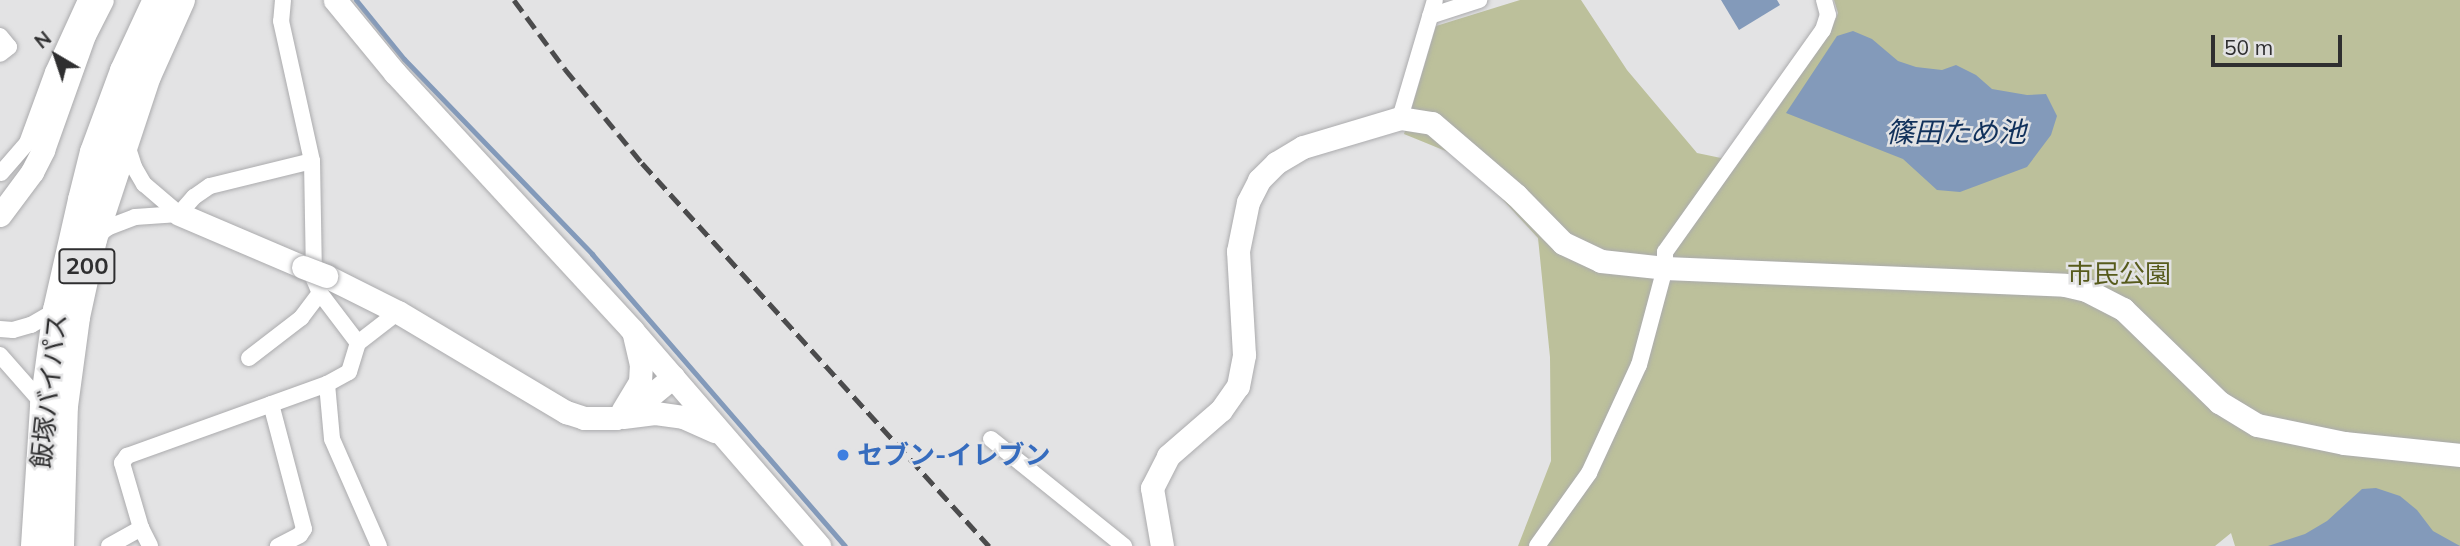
<!DOCTYPE html>
<meta charset="utf-8">
<style>
body{margin:0}
#map{position:relative;width:2460px;height:546px;overflow:hidden;background:#e3e3e4;font-family:Mulish,"Noto Sans JP",sans-serif}
div>[style]{position:absolute}
.green>*{inset:0;background:#bcc09b}
.water>*{inset:0;background:#839aba}
.stream>*{height:5px;margin:-2.5px;padding:0 2.5px;transform-origin:2.5px;border-radius:2.5px;background:#839aba}
.roads{filter:drop-shadow(0 0 2px #ababad) drop-shadow(0 0 2px #ababad)}
.street>*{height:16px;margin:-8px;padding:0 8px;transform-origin:8px;border-radius:8px;background:#fff}
.secondary>*{height:23px;margin:-11.5px;padding:0 11.5px;transform-origin:11.5px;border-radius:11.5px;background:#fff}
.highway>*{height:28px;margin:-14px;padding:0 14px;transform-origin:14px;border-radius:14px;background:#fff}
.rail>*{height:5px;margin-top:-2.5px;transform-origin:0;background:repeating-linear-gradient(90deg,#4b4b4c 0 14px,transparent 0 21px)}
.bridges{filter:drop-shadow(0 0 2px #ababad) drop-shadow(0 0 2px #ababad)}
.secondary-bridge>*{height:23px;margin:-11.5px;padding:0 11.5px;transform-origin:11.5px;border-radius:11.5px;background:#fff}
.dots>*{width:19px;height:19px;translate:-50% -50%;box-sizing:border-box;border:4px solid #e3e3e4;border-radius:50%}
span{translate:-50% -50%;white-space:nowrap;text-align:center;line-height:1.15;-webkit-text-stroke:5px #e3e3e4;paint-order:stroke}
.shield-label span{padding:2px 5px;background:#e3e3e4;border:2px solid;border-radius:5px;-webkit-text-stroke-width:0}
.shield-label{font-size:24px;color:#2f2f30;font-weight:700}
.park-label{font-size:26px;color:#575b1c}
.street-label{font-size:26px;color:#2f2f30}
.shop-label{font-size:26px;color:#366cbe;font-weight:700}
.left{translate:0 -50%;text-align:left}
.water-label{font-size:28px;color:#11315b;font-style:italic}
.north{position:absolute;left:21px;top:21px;width:70px;height:70px;-webkit-text-stroke:5px #e3e3e4;paint-order:stroke;rotate:321deg;font-size:19px;font-weight:700;line-height:28px;text-align:center;color:#2f2f30}
.north::after{content:'';display:block;margin:auto;width:24px;height:32px;background:#2f2f30;clip-path:polygon(50% 0,100% 100%,50% 72%,0 100%)}
.scale{position:absolute;left:2211px;top:35px;width:131px;height:32px;box-sizing:border-box;border:4px solid #2f2f30;border-top:0;padding-left:9px;font-size:21px;line-height:24px;white-space:nowrap;color:#2f2f30;-webkit-text-stroke:5px #e3e3e4;paint-order:stroke}
</style>
<div id="map">
<div class="green">
<div style="clip-path:polygon(1520px 0,1581px 0,1627px 70px,1697px 153px,1721px 158px,1760px 134px,1832px 28px,1838px 13px,1834px 0,2460px 0,2460px 546px,2235px 546px,2231px 533px,2215px 546px,1518px 546px,1551px 461px,1550px 357px,1538px 238px,1492px 188px,1453px 154px,1404px 134px,1436px 26px)"></div>
</div>
<div class="water">
<div style="clip-path:polygon(1721px 0,1777px 0,1780px 5px,1739px 30px)"></div>
<div style="clip-path:polygon(1853px 31px,1872px 39px,1898px 61px,1916px 67px,1942px 70px,1956px 65px,1976px 75px,1992px 89px,2027px 95px,2046px 94px,2057px 116px,2051px 135px,2027px 167px,1960px 192px,1937px 190px,1903px 159px,1786px 113px,1837px 36px)"></div>
<div style="clip-path:polygon(2376px 488px,2400px 496px,2417px 510px,2433px 531px,2460px 546px,2268px 546px,2305px 534px,2327px 521px,2362px 489px)"></div>
</div>
<div class="stream">
<div style="left:356px;top:0;width:76px;rotate:50.9deg"></div>
<div style="left:404px;top:59px;width:271px;rotate:46deg"></div>
<div style="left:592px;top:254px;width:386px;rotate:49.1deg"></div>
</div>
<div class="roads">
<div class="street">
<div style="left:283px;top:0;width:21px;rotate:95deg"></div>
<div style="left:281px;top:21px;width:143px;rotate:77.5deg"></div>
<div style="left:312px;top:161px;width:118px;rotate:89deg"></div>
<div style="left:314px;top:279px;width:15px;rotate:67deg"></div>
<div style="left:320px;top:293px;width:63px;rotate:52.8deg"></div>
<div style="left:1430px;top:16px;width:52px;rotate:-18.1deg"></div>
<div style="left:0;top:36px;width:14px;rotate:51deg"></div>
<div style="left:9px;top:47px;width:11px;rotate:142deg"></div>
<div style="left:1400px;top:118px;width:123px;rotate:-73.5deg"></div>
<div style="left:127px;top:145px;width:23px;rotate:72deg"></div>
<div style="left:134px;top:167px;width:20px;rotate:60deg"></div>
<div style="left:144px;top:184px;width:46px;rotate:40.6deg"></div>
<div style="left:1px;top:173px;width:40px;rotate:-49deg"></div>
<div style="left:27px;top:143px;width:76px;rotate:-69.9deg"></div>
<div style="left:53px;top:72px;width:79px;rotate:-65.4deg"></div>
<div style="left:95px;top:237px;width:17px;rotate:-36deg"></div>
<div style="left:109px;top:227px;width:28px;rotate:-21deg"></div>
<div style="left:135px;top:217px;width:44px;rotate:-3.9deg"></div>
<div style="left:179px;top:214px;width:23px;rotate:-49deg"></div>
<div style="left:194px;top:197px;width:19px;rotate:-35deg"></div>
<div style="left:210px;top:186px;width:105px;rotate:-13.8deg"></div>
<div style="left:0;top:329px;width:13px;rotate:4deg"></div>
<div style="left:13px;top:330px;width:19px;rotate:-16deg"></div>
<div style="left:31px;top:325px;width:30px;rotate:-30deg"></div>
<div style="left:0;top:355px;width:67px;rotate:48.7deg"></div>
<div style="left:249px;top:358px;width:66px;rotate:-37.6deg"></div>
<div style="left:301px;top:318px;width:31px;rotate:-53deg"></div>
<div style="left:327px;top:384px;width:55px;rotate:84.8deg"></div>
<div style="left:332px;top:439px;width:117px;rotate:66.3deg"></div>
<div style="left:271px;top:404px;width:129px;rotate:75.2deg"></div>
<div style="left:304px;top:529px;width:7px;rotate:124deg"></div>
<div style="left:300px;top:535px;width:25px;rotate:153deg"></div>
<div style="left:991px;top:439px;width:171px;rotate:38.8deg"></div>
<div style="left:141px;top:528px;width:68px;rotate:-106.3deg"></div>
<div style="left:122px;top:463px;width:9px;rotate:-54deg"></div>
<div style="left:127px;top:456px;width:213px;rotate:-19.8deg"></div>
<div style="left:327px;top:384px;width:25px;rotate:-29deg"></div>
<div style="left:349px;top:372px;width:30px;rotate:-73deg"></div>
<div style="left:358px;top:343px;width:51px;rotate:-37.8deg"></div>
<div style="left:109px;top:546px;width:37px;rotate:-29deg"></div>
<div style="left:141px;top:528px;width:20px;rotate:63deg"></div>
<div style="left:1537px;top:546px;width:90px;rotate:-54.5deg"></div>
<div style="left:1589px;top:473px;width:119px;rotate:-65.2deg"></div>
<div style="left:1639px;top:365px;width:100px;rotate:-75deg"></div>
<div style="left:1665px;top:268px;width:16px;rotate:-90deg"></div>
<div style="left:1665px;top:252px;width:272px;rotate:-54.6deg"></div>
<div style="left:1823px;top:30px;width:16px;rotate:-72deg"></div>
<div style="left:1828px;top:15px;width:16px;rotate:-105deg"></div>
</div>
<div class="secondary">
<div style="left:335px;top:0;width:94px;rotate:50.6deg"></div>
<div style="left:395px;top:73px;width:350px;rotate:47.3deg"></div>
<div style="left:632px;top:330px;width:286px;rotate:49.1deg"></div>
<div style="left:179px;top:214px;width:135px;rotate:23.1deg"></div>
<div style="left:0;top:215px;width:54px;rotate:-53.3deg"></div>
<div style="left:32px;top:172px;width:25px;rotate:-63deg"></div>
<div style="left:43px;top:150px;width:122px;rotate:-70.4deg"></div>
<div style="left:84px;top:35px;width:39px;rotate:-63deg"></div>
<div style="left:326px;top:276px;width:80px;rotate:26.6deg"></div>
<div style="left:398px;top:312px;width:196px;rotate:30.8deg"></div>
<div style="left:566px;top:412px;width:19px;rotate:18deg"></div>
<div style="left:584px;top:418px;width:32px"></div>
<div style="left:616px;top:418px;width:19px;rotate:-25deg"></div>
<div style="left:633px;top:410px;width:52px;rotate:-39.5deg"></div>
<div style="left:623px;top:410px;width:33px;rotate:-59deg"></div>
<div style="left:640px;top:382px;width:17px;rotate:-87deg"></div>
<div style="left:641px;top:365px;width:31px;rotate:-103deg"></div>
<div style="left:623px;top:417px;width:32px;rotate:-7deg"></div>
<div style="left:655px;top:413px;width:28px;rotate:8deg"></div>
<div style="left:683px;top:417px;width:35px;rotate:24deg"></div>
<div style="left:1162px;top:546px;width:59px;rotate:-99.8deg"></div>
<div style="left:1152px;top:488px;width:36px;rotate:-63deg"></div>
<div style="left:1168px;top:456px;width:70px;rotate:-41deg"></div>
<div style="left:1221px;top:410px;width:29px;rotate:-55deg"></div>
<div style="left:1238px;top:386px;width:32px;rotate:-79deg"></div>
<div style="left:1244px;top:355px;width:104px;rotate:-93.3deg"></div>
<div style="left:1238px;top:251px;width:50px;rotate:-78.5deg"></div>
<div style="left:1248px;top:202px;width:25px;rotate:-63deg"></div>
<div style="left:1259px;top:180px;width:24px;rotate:-45deg"></div>
<div style="left:1276px;top:163px;width:31px;rotate:-31deg"></div>
<div style="left:1303px;top:147px;width:101px;rotate:-16.6deg"></div>
<div style="left:1400px;top:118px;width:32px;rotate:9deg"></div>
<div style="left:1432px;top:123px;width:111px;rotate:40.6deg"></div>
<div style="left:1516px;top:195px;width:67px;rotate:45.6deg"></div>
<div style="left:1563px;top:243px;width:42px;rotate:25.3deg"></div>
<div style="left:1601px;top:261px;width:64px;rotate:6.2deg"></div>
<div style="left:1665px;top:268px;width:400px;rotate:2.4deg"></div>
<div style="left:2065px;top:285px;width:22px;rotate:13deg"></div>
<div style="left:2086px;top:290px;width:42px;rotate:27.2deg"></div>
<div style="left:2123px;top:309px;width:134px;rotate:44.1deg"></div>
<div style="left:2219px;top:402px;width:44px;rotate:31.2deg"></div>
<div style="left:2257px;top:425px;width:89px;rotate:11.7deg"></div>
<div style="left:2344px;top:443px;width:117px;rotate:5.9deg"></div>
</div>
<div class="highway">
<div style="left:35px;top:546px;width:141px;rotate:-86.3deg"></div>
<div style="left:44px;top:405px;width:96px;rotate:-82.2deg"></div>
<div style="left:57px;top:310px;width:113px;rotate:-77.2deg"></div>
<div style="left:82px;top:200px;width:49px;rotate:-76deg"></div>
<div style="left:94px;top:152px;width:86px;rotate:-69.7deg"></div>
<div style="left:124px;top:71px;width:78px;rotate:-65.1deg"></div>
<div style="left:60px;top:546px;width:140px;rotate:-88.4deg"></div>
<div style="left:64px;top:406px;width:90px;rotate:-82.3deg"></div>
<div style="left:76px;top:317px;width:80px;rotate:-77.7deg"></div>
<div style="left:93px;top:239px;width:172px;rotate:-71.7deg"></div>
<div style="left:147px;top:76px;width:83px;rotate:-65.9deg"></div>
</div>
</div>
<div class="rail">
<div style="left:514px;top:0;width:86px;rotate:53.5deg"></div>
<div style="left:565px;top:69px;width:122px;rotate:50.7deg"></div>
<div style="left:642px;top:163px;width:517px;rotate:47.82deg"></div>
</div>
<div class="bridges">
<div class="secondary-bridge">
<div style="left:303px;top:267px;width:25px;rotate:21deg"></div>
</div>
</div>
<div class="dots">
<div style="left:843px;top:455px;background:#3f7fe0"></div>
</div>
<div class="shield-label">
<span style="left:87px;top:266px">200</span>
</div>
<div class="park-label">
<span style="left:2119px;top:274px">市民公園</span>
</div>
<div class="street-label">
<span style="left:49px;top:391px;rotate:-84deg">飯塚バイパス</span>
</div>
<div class="shop-label">
<span class="left" style="left:857px;top:455px">セブン-イレブン</span>
</div>
<div class="water-label">
<span style="left:1956px;top:132px">篠田ため池</span>
</div>
<div class="north">N</div>
<div class="scale">50 m</div>
</div>
